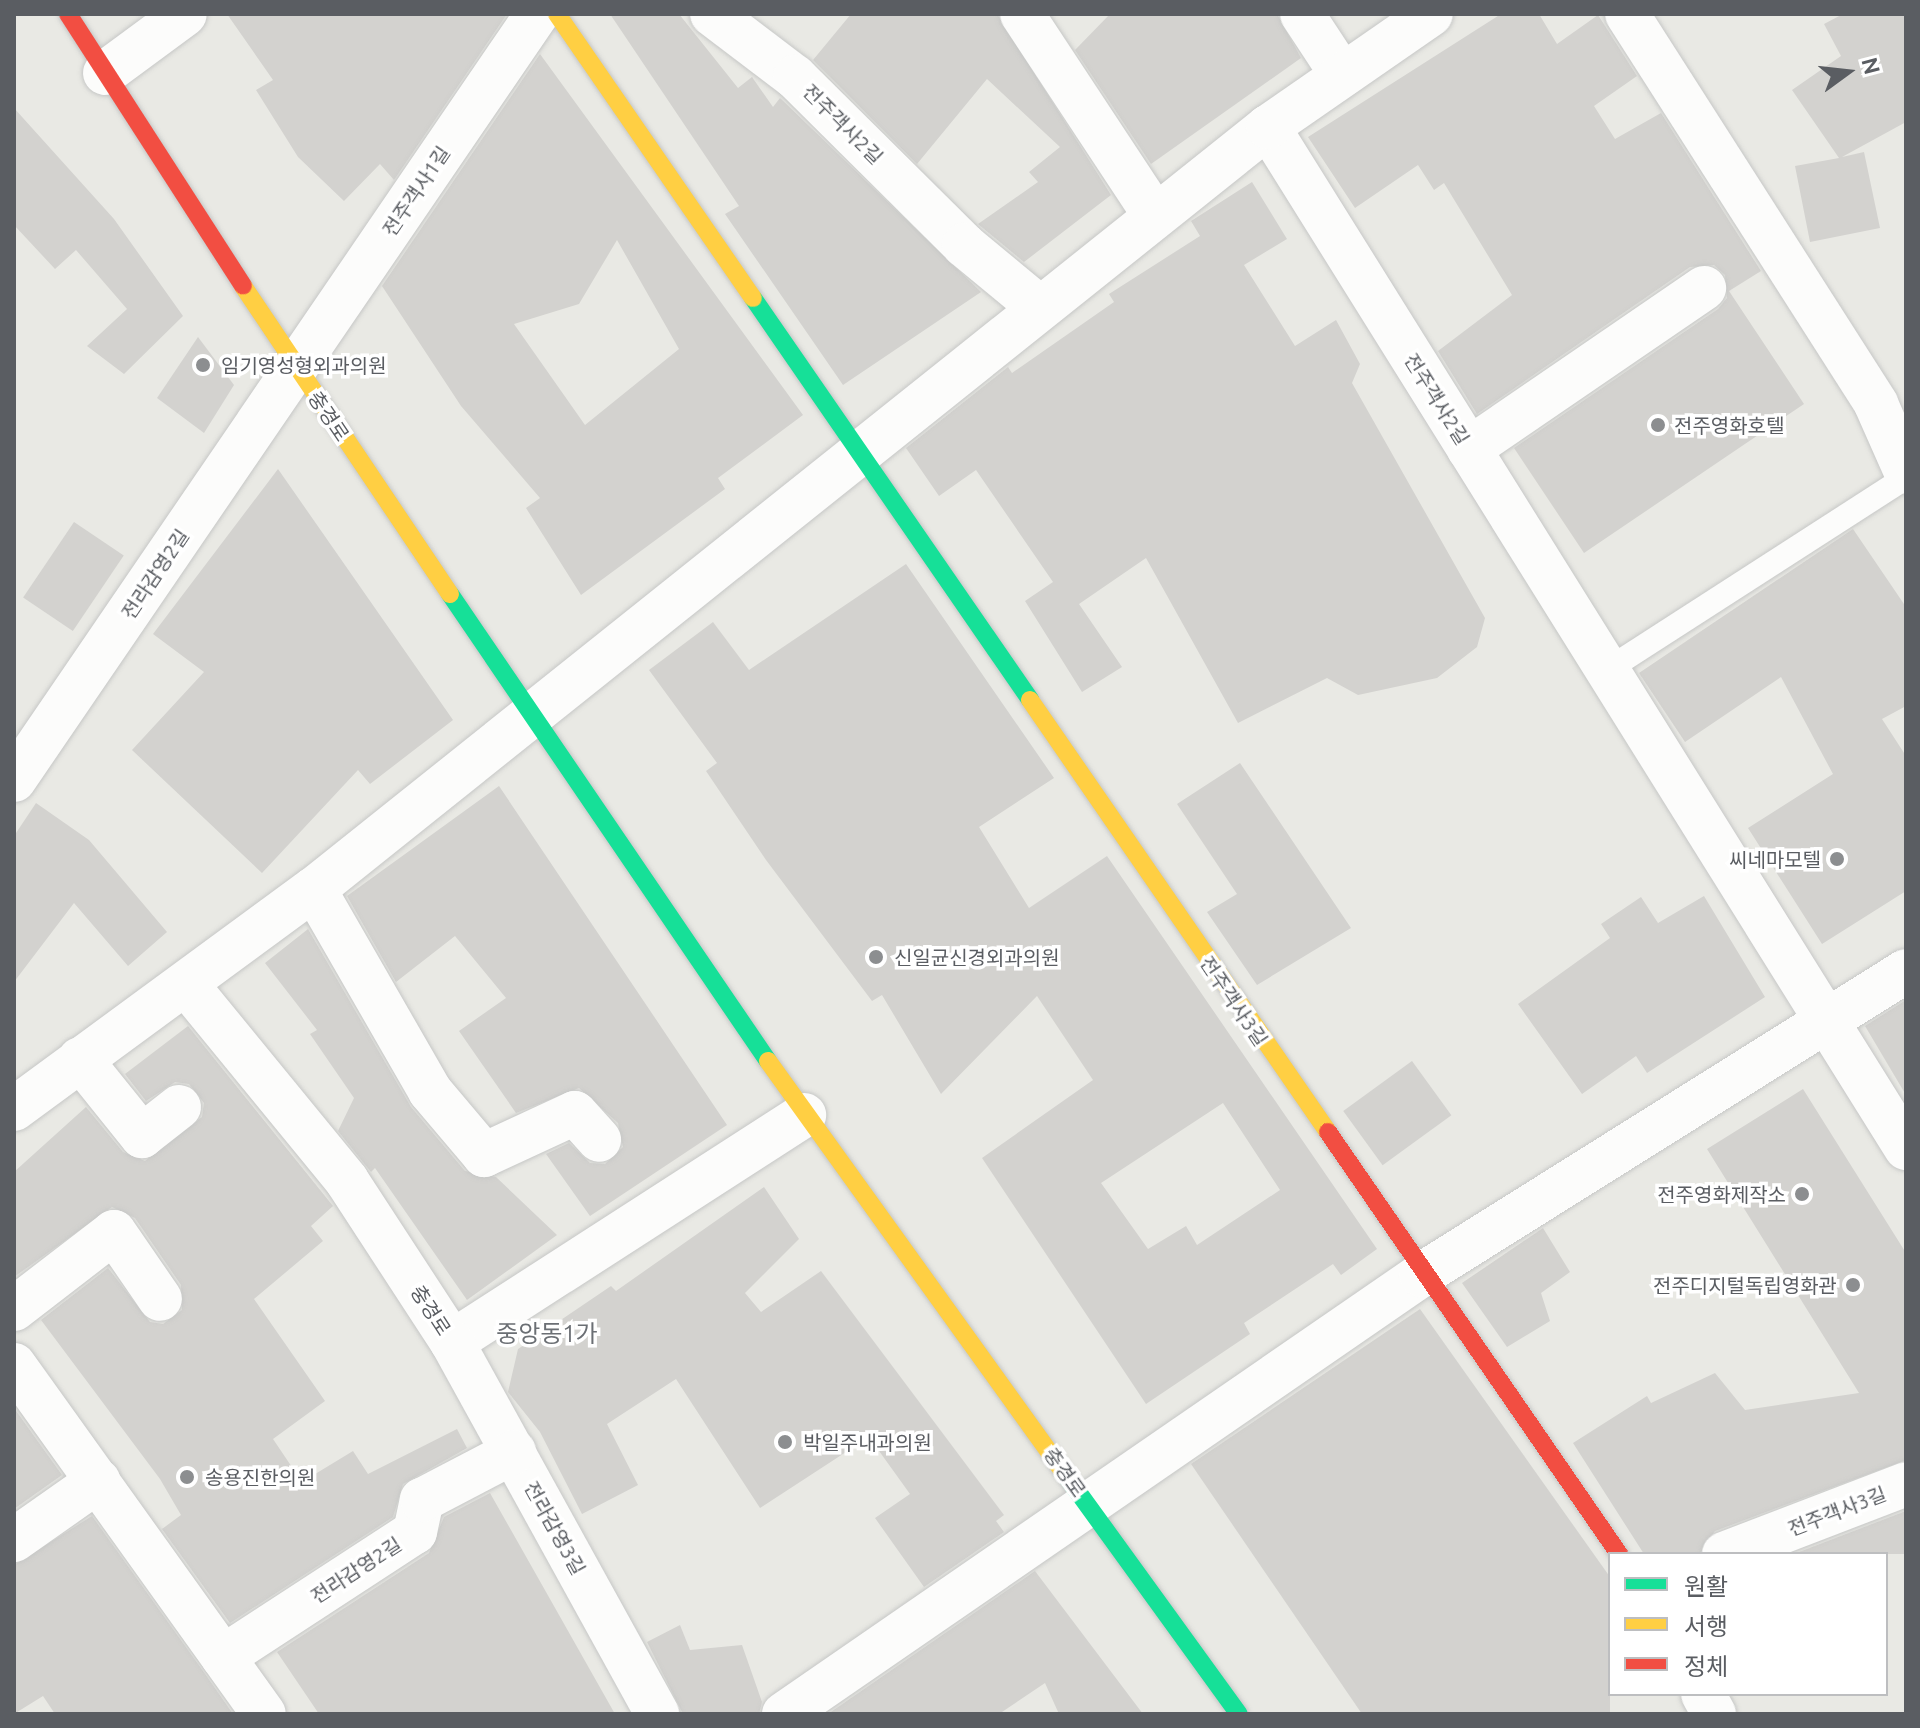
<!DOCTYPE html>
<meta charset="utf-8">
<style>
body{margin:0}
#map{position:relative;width:1920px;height:1728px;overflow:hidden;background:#e9e9e4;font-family:Ubuntu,"Noto Sans KR",sans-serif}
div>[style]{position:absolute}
.building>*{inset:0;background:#d3d2cf;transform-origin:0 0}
.roads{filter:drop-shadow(0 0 2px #c6c7c6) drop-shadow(0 0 2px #c6c7c6)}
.lane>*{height:24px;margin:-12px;padding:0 12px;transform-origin:12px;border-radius:12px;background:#fcfcfb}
.street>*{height:44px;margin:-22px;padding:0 22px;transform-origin:22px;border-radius:22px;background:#fcfcfb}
.fast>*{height:18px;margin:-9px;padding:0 9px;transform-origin:9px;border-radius:9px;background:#16e098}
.slow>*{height:18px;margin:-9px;padding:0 9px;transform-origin:9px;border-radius:9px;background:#ffcf43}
.jam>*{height:18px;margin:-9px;padding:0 9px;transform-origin:9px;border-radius:9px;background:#f24e42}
.dots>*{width:22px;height:22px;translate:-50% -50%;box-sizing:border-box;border:4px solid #fff;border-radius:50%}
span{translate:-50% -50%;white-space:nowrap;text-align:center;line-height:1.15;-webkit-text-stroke:7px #fff;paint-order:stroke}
.street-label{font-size:20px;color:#5a5d62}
.poi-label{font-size:20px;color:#5a5d62}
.left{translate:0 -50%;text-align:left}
.right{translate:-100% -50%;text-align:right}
.quarter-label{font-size:24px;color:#6b6f74}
.frame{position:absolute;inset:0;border:16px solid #5a5d62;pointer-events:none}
.legend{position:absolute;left:1608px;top:1552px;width:280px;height:144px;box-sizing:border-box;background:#fff;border:2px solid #bdbec0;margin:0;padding:10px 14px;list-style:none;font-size:24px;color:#5a5d62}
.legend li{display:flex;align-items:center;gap:16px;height:40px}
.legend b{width:40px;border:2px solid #bdbec0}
.north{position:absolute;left:1808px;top:32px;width:80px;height:80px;-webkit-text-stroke:6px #fff;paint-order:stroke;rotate:75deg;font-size:22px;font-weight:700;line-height:32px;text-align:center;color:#5a5d62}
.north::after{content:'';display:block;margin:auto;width:28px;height:36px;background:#5a5d62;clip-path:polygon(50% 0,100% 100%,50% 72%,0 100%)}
</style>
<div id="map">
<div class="building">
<div style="clip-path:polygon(227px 14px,507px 14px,394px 180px,380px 164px,344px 201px,298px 157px,256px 90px,273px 80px)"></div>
<div style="clip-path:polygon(610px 14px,679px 14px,738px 88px,752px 77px,773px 107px,780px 98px,981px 292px,843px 385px,725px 214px,739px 206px)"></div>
<div style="clip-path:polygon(851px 14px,997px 14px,1111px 195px,1024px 262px,978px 224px,1038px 182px,1029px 172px,1060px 147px,987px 79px,917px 164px,813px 60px)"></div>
<div style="clip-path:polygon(1110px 14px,1277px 14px,1301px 58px,1151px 164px,1075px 50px)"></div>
<div style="clip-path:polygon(1501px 14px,1539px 14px,1557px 44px,1598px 15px,1637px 76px,1594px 106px,1615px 139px,1661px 113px,1761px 271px,1729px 291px,1804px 404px,1584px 553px,1514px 448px,1718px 309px,1727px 298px,1725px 275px,1714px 265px,1690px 267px,1477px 414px,1438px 351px,1512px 295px,1444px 183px,1434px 190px,1418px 165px,1355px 208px,1308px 137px)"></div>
<div style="clip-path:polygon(1843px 14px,1906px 14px,1906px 122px,1842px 157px,1864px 152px,1880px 228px,1810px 242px,1795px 166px,1839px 158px,1792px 90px,1841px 56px,1824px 24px)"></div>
<div style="clip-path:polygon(evenodd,540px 54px,803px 415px,718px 478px,725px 489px,581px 595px,526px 508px,540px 498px,461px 406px,382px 286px,540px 54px,617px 240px,679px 349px,585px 425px,514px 324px,579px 304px,617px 240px)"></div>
<div style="clip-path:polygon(14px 108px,114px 219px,183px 316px,124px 374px,87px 346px,127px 309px,76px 250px,55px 269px,14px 225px)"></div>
<div style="clip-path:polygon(1252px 182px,1287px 239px,1244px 265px,1295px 346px,1336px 320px,1360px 364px,1352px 383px,1485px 618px,1477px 647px,1437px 678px,1358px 695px,1327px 678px,1238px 723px,1146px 558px,1079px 604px,1122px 667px,1082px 692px,1025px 601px,1053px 582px,976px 470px,939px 496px,906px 448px,1008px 367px,1012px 373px,1114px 302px,1109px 294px,1200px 236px,1191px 221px)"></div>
<div style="clip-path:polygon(198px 337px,234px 385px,204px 433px,157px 398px)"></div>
<div style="clip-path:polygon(278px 469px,453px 720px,370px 784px,358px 770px,262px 873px,132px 750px,204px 672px,153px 634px)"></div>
<div style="left:74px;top:522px;width:60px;height:91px;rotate:34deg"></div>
<div style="clip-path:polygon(1853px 529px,1906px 607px,1906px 706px,1882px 719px,1906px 756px,1906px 891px,1822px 944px,1748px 828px,1833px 774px,1781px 677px,1685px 742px,1639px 673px)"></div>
<div style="clip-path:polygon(evenodd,906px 564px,1054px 778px,979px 827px,1029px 908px,1107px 856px,1377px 1249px,1341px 1275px,1333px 1264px,1244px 1323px,1250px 1334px,1146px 1404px,982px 1158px,1093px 1080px,1037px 996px,941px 1094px,882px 995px,872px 1001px,766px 860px,706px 771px,717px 763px,649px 670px,713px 622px,749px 670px,906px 564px,1223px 1103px,1280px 1190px,1197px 1245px,1186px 1226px,1148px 1249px,1101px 1183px,1223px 1103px)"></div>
<div style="clip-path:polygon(1240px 763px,1351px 928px,1257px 985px,1207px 912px,1237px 894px,1177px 804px)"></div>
<div style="clip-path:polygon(499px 786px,727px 1125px,590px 1216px,546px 1154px,569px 1143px,590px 1163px,605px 1164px,623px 1147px,618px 1123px,579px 1088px,516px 1113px,459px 1031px,506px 998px,455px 936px,396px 982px,347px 896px)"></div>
<div style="clip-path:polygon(36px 803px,89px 840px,167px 932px,128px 966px,74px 903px,14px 982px,14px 836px)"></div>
<div style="clip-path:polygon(1704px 896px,1765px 997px,1647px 1073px,1636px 1056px,1582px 1094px,1518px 1004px,1610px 938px,1601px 924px,1641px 897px,1658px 923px)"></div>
<div style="clip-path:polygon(308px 929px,411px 1107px,465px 1171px,496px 1177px,557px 1235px,467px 1300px,375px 1168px,371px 1172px,338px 1131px,354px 1098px,310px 1034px,317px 1030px,265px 963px)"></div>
<div style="clip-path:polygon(1906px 1000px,1906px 1095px,1865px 1026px)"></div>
<div style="clip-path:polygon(188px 1026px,333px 1206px,311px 1226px,323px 1241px,254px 1299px,325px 1401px,273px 1439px,302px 1482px,353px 1451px,368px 1474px,457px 1429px,467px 1448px,403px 1484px,393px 1517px,230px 1623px,162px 1529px,181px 1515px,160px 1479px,41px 1320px,108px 1268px,150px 1322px,163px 1324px,182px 1310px,181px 1285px,135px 1218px,112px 1207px,14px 1277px,14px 1172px,86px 1107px,123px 1152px,145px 1161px,202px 1117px,204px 1103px,189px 1084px,175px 1082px,146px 1101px,125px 1074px)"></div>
<div style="left:1412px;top:1061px;width:67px;height:85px;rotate:54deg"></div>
<div style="clip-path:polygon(1803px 1089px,1906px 1253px,1906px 1460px,1715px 1531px,1700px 1554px,1644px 1554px,1573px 1443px,1647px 1396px,1651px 1403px,1715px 1373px,1745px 1410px,1859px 1393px,1707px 1149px)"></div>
<div style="clip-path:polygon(764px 1187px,799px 1239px,745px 1293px,761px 1312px,821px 1271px,1004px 1515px,996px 1521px,1004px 1532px,924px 1587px,875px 1518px,910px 1494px,869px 1437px,760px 1508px,676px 1379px,607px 1424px,638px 1485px,582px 1514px,540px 1432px,508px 1392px,518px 1349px,611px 1286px,616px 1291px)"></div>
<div style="clip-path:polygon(1543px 1228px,1570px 1272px,1541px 1293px,1550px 1321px,1507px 1347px,1462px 1283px)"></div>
<div style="clip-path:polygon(1420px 1309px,1610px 1577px,1610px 1714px,1362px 1714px,1191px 1464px)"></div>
<div style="clip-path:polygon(14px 1408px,62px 1475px,14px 1509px)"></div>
<div style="clip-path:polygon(490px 1493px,615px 1714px,319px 1714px,277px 1652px,429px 1553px,444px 1517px)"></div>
<div style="clip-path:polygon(1906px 1511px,1906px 1554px,1794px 1554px)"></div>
<div style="clip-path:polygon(92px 1516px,203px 1671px,233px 1714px,55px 1714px,43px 1696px,14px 1714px,14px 1565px)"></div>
<div style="clip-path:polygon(1035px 1571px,1143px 1714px,1059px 1714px,1045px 1683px,999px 1714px,828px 1714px)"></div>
<div style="clip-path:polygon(680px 1625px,690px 1650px,742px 1645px,762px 1702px,759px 1714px,683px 1714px,647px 1642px)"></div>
</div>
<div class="roads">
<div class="lane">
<div style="left:1607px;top:670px;width:356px;rotate:-32.8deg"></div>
</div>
<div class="street">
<div style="left:712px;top:14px;width:104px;rotate:37.2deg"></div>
<div style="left:795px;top:77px;width:238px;rotate:44.8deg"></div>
<div style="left:964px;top:245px;width:97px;rotate:39.6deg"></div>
<div style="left:1022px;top:14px;width:242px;rotate:56.6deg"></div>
<div style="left:1302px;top:14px;width:73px;rotate:56.7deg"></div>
<div style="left:1627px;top:14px;width:463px;rotate:57.4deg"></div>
<div style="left:1876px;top:404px;width:74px;rotate:66.2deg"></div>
<div style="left:105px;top:73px;width:99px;rotate:-36.4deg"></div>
<div style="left:1268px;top:127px;width:1204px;rotate:58deg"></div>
<div style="left:1469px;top:449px;width:285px;rotate:-34.4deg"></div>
<div style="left:14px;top:780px;width:928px;rotate:-55.68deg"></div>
<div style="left:314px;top:889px;width:233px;rotate:60.1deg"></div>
<div style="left:430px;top:1091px;width:84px;rotate:49.8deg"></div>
<div style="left:484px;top:1155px;width:100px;rotate:-24.8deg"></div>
<div style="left:575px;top:1113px;width:36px;rotate:48deg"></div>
<div style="left:186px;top:984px;width:254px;rotate:50.7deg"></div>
<div style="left:347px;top:1181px;width:192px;rotate:56.9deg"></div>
<div style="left:452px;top:1342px;width:419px;rotate:-32.8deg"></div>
<div style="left:80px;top:1059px;width:99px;rotate:51.2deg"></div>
<div style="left:142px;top:1136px;width:47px;rotate:-38.1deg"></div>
<div style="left:14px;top:1109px;width:372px;rotate:-36.3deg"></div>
<div style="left:314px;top:889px;width:1221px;rotate:-38.62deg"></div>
<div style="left:1268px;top:127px;width:198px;rotate:-34.7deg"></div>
<div style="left:14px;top:1309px;width:126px;rotate:-37.6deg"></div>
<div style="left:114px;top:1232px;width:81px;rotate:55.5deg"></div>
<div style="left:452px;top:1342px;width:425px;rotate:61.1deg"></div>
<div style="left:14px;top:1365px;width:429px;rotate:54.4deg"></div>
<div style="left:14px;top:1540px;width:103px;rotate:-35.1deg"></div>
<div style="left:1724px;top:1554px;width:195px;rotate:-21deg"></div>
<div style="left:223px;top:1657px;width:229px;rotate:-33.1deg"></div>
<div style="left:415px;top:1532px;width:33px;rotate:-78deg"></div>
<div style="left:422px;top:1500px;width:104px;rotate:-27.6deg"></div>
<div style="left:1703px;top:1694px;width:23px;rotate:61deg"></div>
<div style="left:784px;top:1714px;width:774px;rotate:-34.57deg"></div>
<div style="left:1421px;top:1275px;width:572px;rotate:-32.08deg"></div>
</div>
<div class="fast">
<div style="left:753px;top:298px;width:488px;rotate:55.4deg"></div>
<div style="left:450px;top:594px;width:565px;rotate:55.75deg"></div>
<div style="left:1065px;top:1474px;width:296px;rotate:54.1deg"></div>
</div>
<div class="slow">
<div style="left:557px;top:14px;width:345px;rotate:55.4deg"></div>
<div style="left:243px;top:286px;width:371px;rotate:56.1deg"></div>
<div style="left:1030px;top:700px;width:525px;rotate:55.4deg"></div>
<div style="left:768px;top:1061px;width:509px;rotate:54.28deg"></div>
</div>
<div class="jam">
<div style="left:68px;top:14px;width:323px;rotate:57.2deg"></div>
<div style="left:1328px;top:1132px;width:513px;rotate:55.41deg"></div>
</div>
</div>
<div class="dots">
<div style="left:203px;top:365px;background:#8c8e90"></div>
<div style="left:1658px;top:425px;background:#8c8e90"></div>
<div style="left:1837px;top:859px;background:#8c8e90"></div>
<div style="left:876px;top:957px;background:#8c8e90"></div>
<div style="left:1802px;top:1194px;background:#8c8e90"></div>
<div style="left:1853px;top:1285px;background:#8c8e90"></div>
<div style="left:785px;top:1442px;background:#8c8e90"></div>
<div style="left:187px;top:1477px;background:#8c8e90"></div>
</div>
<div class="street-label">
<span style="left:843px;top:124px;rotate:45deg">전주객사2길</span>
<span style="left:416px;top:191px;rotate:-56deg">전주객사1길</span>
<span style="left:1437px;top:399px;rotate:58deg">전주객사2길</span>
<span style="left:329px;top:416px;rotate:56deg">충경로</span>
<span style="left:155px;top:574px;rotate:-56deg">전라감영2길</span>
<span style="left:1234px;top:1001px;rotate:56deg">전주객사3길</span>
<span style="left:431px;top:1310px;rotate:57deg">충경로</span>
<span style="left:1065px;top:1472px;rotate:54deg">충경로</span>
<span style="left:1837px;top:1511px;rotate:-21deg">전주객사3길</span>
<span style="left:555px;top:1528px;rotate:61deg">전라감영3길</span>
<span style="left:356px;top:1570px;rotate:-33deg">전라감영2길</span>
</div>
<div class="poi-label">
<span class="left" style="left:221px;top:365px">임기영성형외과의원</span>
<span class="left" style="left:1674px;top:425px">전주영화호텔</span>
<span class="right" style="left:1821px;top:859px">씨네마모텔</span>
<span class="left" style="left:894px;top:957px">신일균신경외과의원</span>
<span class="right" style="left:1786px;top:1194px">전주영화제작소</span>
<span class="right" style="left:1837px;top:1285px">전주디지털독립영화관</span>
<span class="left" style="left:803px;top:1442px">박일주내과의원</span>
<span class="left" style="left:205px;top:1477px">송용진한의원</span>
</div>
<div class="quarter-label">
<span style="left:547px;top:1334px">중앙동1가</span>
</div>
<div class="frame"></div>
<ul class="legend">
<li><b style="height:10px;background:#16e098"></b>원활</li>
<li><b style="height:10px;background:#ffcf43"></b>서행</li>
<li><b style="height:10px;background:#f24e42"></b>정체</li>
</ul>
<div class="north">N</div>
</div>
